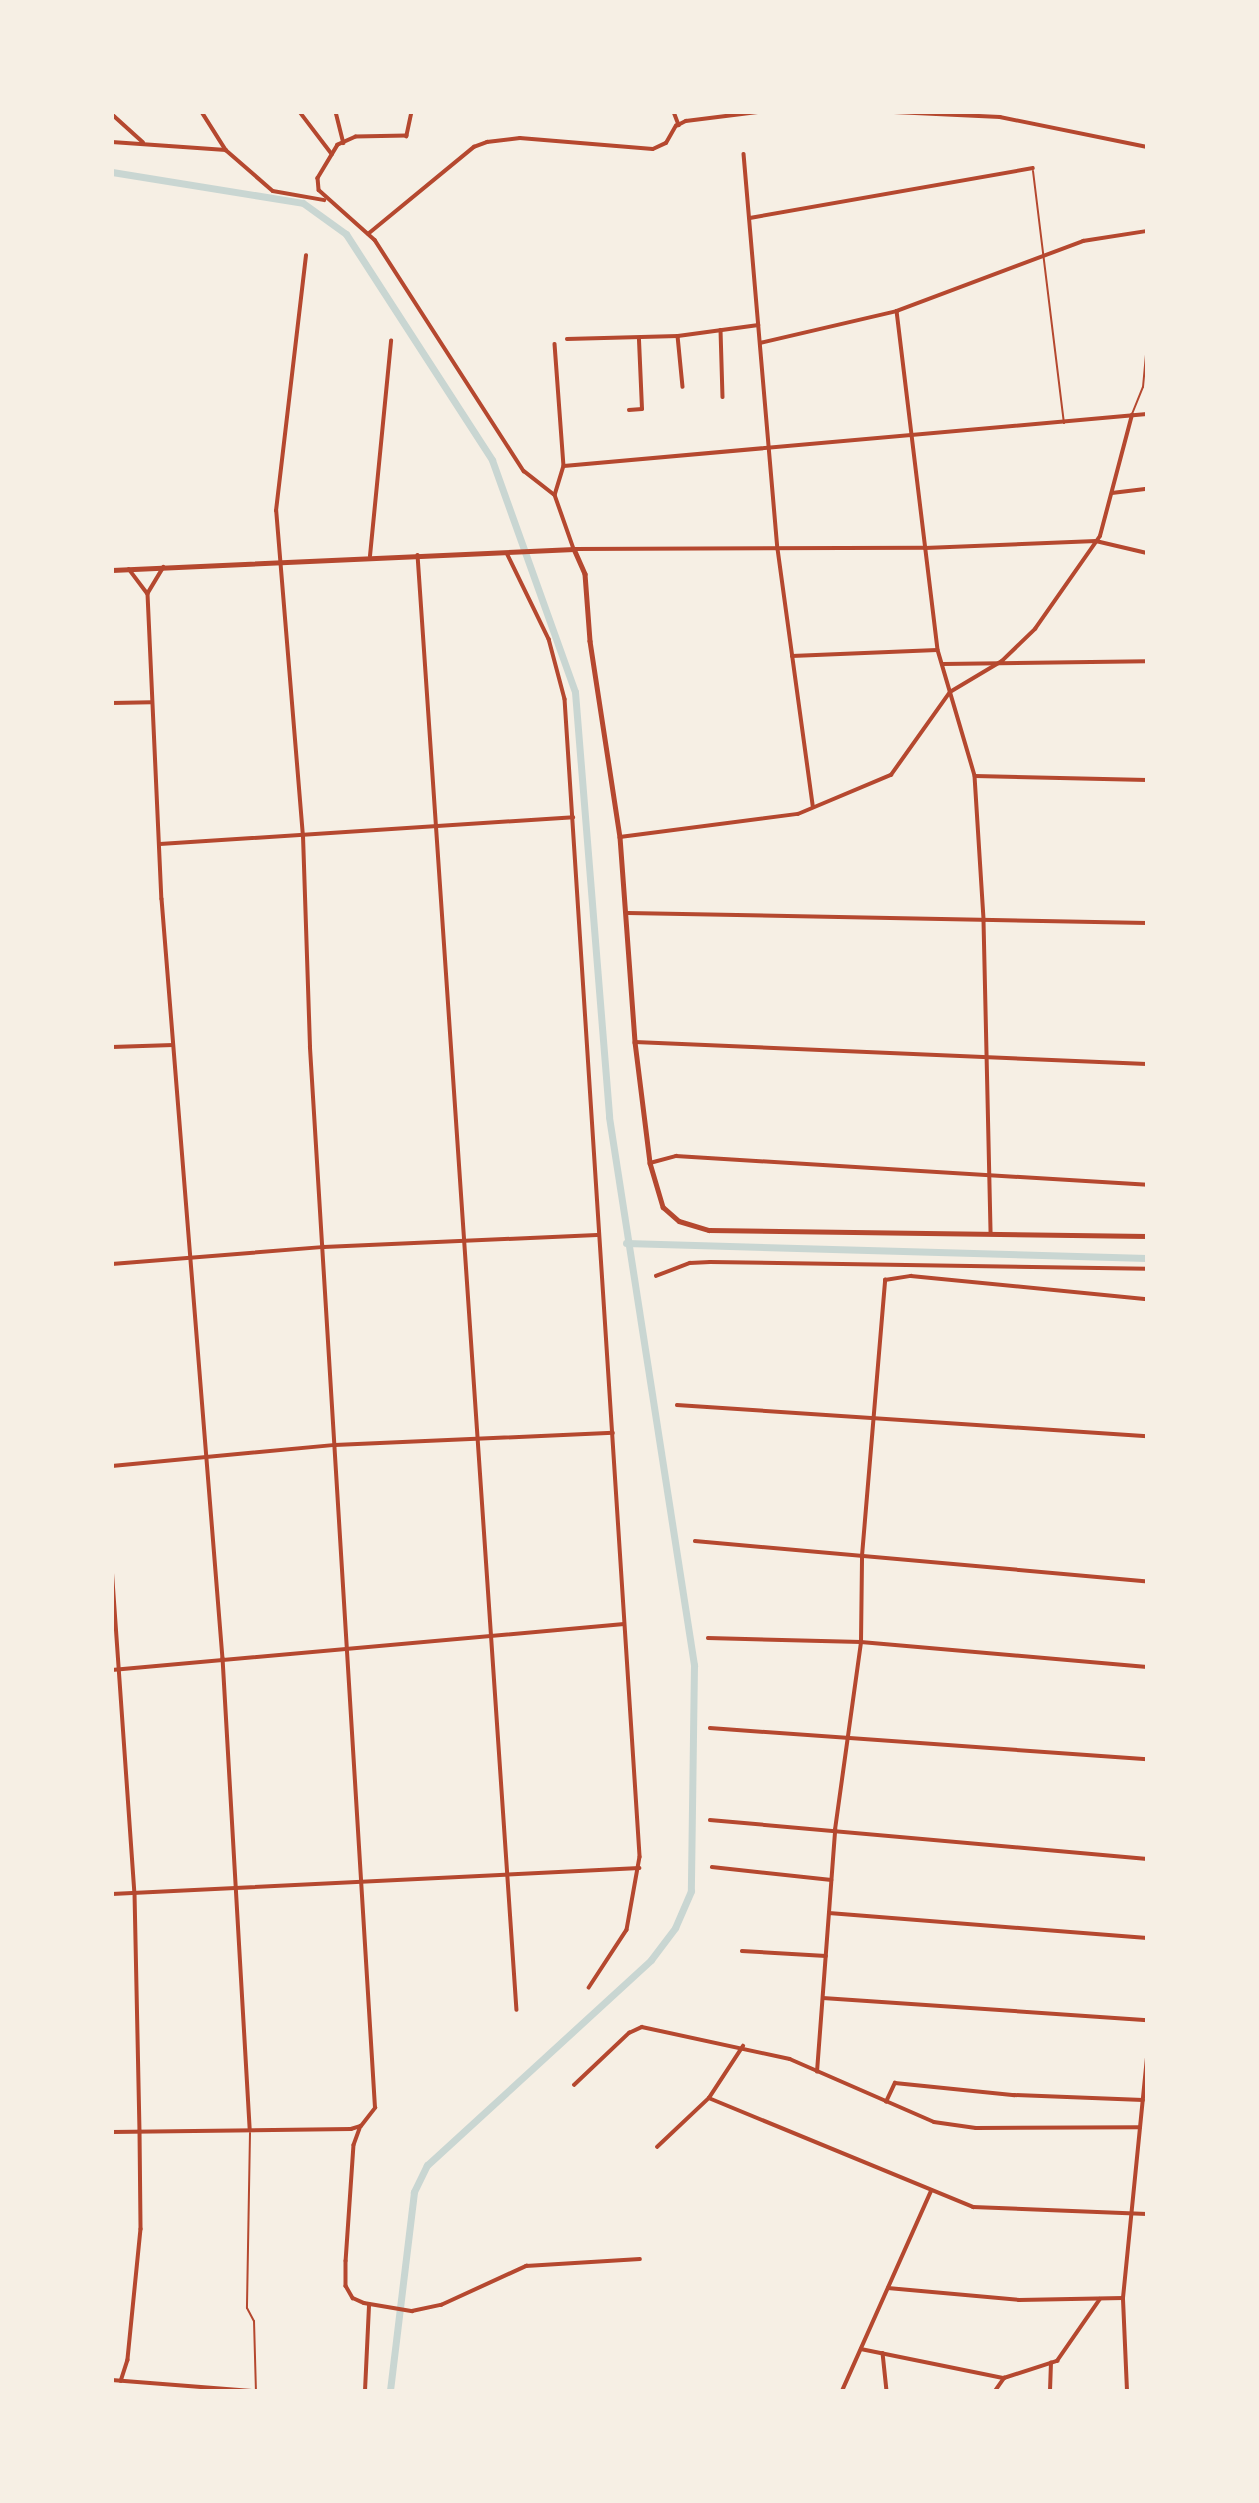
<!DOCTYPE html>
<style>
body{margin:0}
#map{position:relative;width:1259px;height:2503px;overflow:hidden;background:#f6efe4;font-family:Overpass,sans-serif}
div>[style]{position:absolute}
.canal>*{height:7px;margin:-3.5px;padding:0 3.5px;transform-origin:3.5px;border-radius:3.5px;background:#c9d6d2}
.service>*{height:2px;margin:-1px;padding:0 1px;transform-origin:1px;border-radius:1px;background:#b5482f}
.minor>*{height:3.5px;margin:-1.75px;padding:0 1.75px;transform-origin:1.75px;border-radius:1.75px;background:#b5482f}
.tertiary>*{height:4.5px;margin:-2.25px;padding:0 2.25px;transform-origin:2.25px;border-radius:2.25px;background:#b5482f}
span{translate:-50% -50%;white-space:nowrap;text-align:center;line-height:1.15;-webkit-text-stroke:5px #f6efe4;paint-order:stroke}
.frame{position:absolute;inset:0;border:114px solid #f6efe4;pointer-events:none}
</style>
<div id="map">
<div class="canal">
<div style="left:112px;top:172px;width:193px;rotate:9.2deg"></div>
<div style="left:303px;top:203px;width:53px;rotate:35.8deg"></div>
<div style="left:346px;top:234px;width:269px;rotate:57.1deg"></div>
<div style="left:492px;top:460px;width:246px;rotate:70.3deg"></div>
<div style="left:575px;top:692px;width:426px;rotate:85.4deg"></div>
<div style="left:609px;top:1117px;width:555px;rotate:81.18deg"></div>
<div style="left:694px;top:1665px;width:226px;rotate:90.8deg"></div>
<div style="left:691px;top:1891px;width:40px;rotate:113.4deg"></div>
<div style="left:675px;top:1928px;width:40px;rotate:127deg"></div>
<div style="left:651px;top:1960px;width:304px;rotate:137.5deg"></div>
<div style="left:427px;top:2165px;width:30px;rotate:116deg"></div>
<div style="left:414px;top:2192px;width:200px;rotate:96.9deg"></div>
<div style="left:626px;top:1243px;width:521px;rotate:1.65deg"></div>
</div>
<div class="service">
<div style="left:1033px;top:171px;width:254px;rotate:83deg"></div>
<div style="left:1132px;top:414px;width:29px;rotate:-68deg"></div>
<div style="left:1143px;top:387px;width:43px;rotate:-84.7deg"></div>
<div style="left:250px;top:2133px;width:175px;rotate:91deg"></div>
<div style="left:247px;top:2308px;width:15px;rotate:62deg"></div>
<div style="left:254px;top:2321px;width:70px;rotate:88.4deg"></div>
</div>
<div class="minor">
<div style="left:202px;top:112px;width:45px;rotate:57.7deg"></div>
<div style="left:300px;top:112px;width:53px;rotate:52.7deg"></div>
<div style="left:336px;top:112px;width:32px;rotate:76deg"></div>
<div style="left:412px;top:112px;width:25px;rotate:102deg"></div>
<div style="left:407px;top:136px;width:51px;rotate:178.9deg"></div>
<div style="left:356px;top:137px;width:20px;rotate:156deg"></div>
<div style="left:338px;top:145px;width:39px;rotate:121deg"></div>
<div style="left:318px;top:178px;width:12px;rotate:85deg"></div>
<div style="left:319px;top:190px;width:75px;rotate:41.8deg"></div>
<div style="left:375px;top:240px;width:275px;rotate:57.2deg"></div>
<div style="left:524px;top:471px;width:39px;rotate:38deg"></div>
<div style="left:674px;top:112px;width:14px;rotate:69deg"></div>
<div style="left:894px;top:112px;width:106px;rotate:2.7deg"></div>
<div style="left:1000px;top:117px;width:150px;rotate:11.5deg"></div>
<div style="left:112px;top:114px;width:42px;rotate:42.1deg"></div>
<div style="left:112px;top:142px;width:114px;rotate:4deg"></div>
<div style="left:226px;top:150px;width:62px;rotate:41.1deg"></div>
<div style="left:273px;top:191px;width:52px;rotate:10deg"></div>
<div style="left:744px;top:154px;width:396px;rotate:85.1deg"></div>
<div style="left:778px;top:549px;width:259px;rotate:82.2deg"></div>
<div style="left:750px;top:218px;width:287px;rotate:-10deg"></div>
<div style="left:368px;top:234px;width:137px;rotate:-39.4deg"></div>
<div style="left:474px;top:147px;width:14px;rotate:-21deg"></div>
<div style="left:487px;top:142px;width:33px;rotate:-7deg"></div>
<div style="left:520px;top:138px;width:133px;rotate:4.7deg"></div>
<div style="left:653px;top:149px;width:14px;rotate:-25deg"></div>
<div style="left:666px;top:143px;width:20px;rotate:-60deg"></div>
<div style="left:676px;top:126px;width:11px;rotate:-27deg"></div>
<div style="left:686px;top:121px;width:72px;rotate:-7.2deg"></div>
<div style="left:897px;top:311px;width:341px;rotate:83.1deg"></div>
<div style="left:938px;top:650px;width:131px;rotate:73.6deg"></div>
<div style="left:975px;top:776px;width:145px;rotate:86.4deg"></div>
<div style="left:984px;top:921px;width:313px;rotate:88.7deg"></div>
<div style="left:721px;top:330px;width:67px;rotate:88.3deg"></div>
<div style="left:678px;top:336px;width:51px;rotate:84.4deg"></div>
<div style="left:567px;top:339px;width:111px;rotate:-1.5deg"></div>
<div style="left:678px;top:336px;width:81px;rotate:-7.8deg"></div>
<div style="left:760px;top:343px;width:141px;rotate:-13.1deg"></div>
<div style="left:897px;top:311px;width:199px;rotate:-20.6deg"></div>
<div style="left:1083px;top:241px;width:65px;rotate:-8.9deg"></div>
<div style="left:555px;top:344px;width:122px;rotate:85.8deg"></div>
<div style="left:564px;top:466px;width:30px;rotate:107deg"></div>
<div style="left:555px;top:495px;width:57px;rotate:70.6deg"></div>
<div style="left:574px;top:549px;width:351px;rotate:-0.2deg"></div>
<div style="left:925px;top:548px;width:171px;rotate:-2.3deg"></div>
<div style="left:1096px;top:541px;width:52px;rotate:13.2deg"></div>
<div style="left:629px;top:410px;width:13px;rotate:-4deg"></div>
<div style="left:642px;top:409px;width:70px;rotate:-92.5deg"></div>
<div style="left:564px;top:466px;width:585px;rotate:-5.1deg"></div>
<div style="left:1112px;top:493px;width:35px;rotate:-7deg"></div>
<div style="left:507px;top:553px;width:96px;rotate:64deg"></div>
<div style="left:549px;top:639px;width:62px;rotate:75.1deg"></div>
<div style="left:565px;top:699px;width:1160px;rotate:86.29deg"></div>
<div style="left:640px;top:1857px;width:74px;rotate:100.1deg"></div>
<div style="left:627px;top:1930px;width:69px;rotate:123.2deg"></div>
<div style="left:418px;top:555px;width:1458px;rotate:86.11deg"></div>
<div style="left:370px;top:556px;width:216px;rotate:-84.4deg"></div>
<div style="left:164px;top:567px;width:31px;rotate:121deg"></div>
<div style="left:148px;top:594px;width:305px;rotate:87.4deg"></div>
<div style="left:162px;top:899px;width:761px;rotate:85.41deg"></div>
<div style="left:223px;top:1658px;width:471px;rotate:86.7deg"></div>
<div style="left:129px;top:569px;width:31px;rotate:53deg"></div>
<div style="left:792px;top:656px;width:145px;rotate:-2.4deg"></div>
<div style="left:943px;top:664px;width:204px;rotate:-0.8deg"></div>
<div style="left:112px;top:703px;width:39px;rotate:-1deg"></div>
<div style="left:975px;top:776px;width:172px;rotate:1.3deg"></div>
<div style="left:620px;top:837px;width:179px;rotate:-7.4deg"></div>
<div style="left:798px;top:814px;width:101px;rotate:-22.8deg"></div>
<div style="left:891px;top:775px;width:102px;rotate:-54.6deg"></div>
<div style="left:950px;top:692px;width:61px;rotate:-30.8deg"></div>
<div style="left:1002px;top:661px;width:46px;rotate:-44.1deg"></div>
<div style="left:1035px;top:629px;width:113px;rotate:-55deg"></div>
<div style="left:1100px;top:536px;width:125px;rotate:-75.2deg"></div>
<div style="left:160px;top:844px;width:414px;rotate:-3.7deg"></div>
<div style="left:628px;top:913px;width:519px;rotate:1.1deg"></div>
<div style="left:635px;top:1042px;width:512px;rotate:2.46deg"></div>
<div style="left:112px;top:1047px;width:61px;rotate:-1.9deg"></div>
<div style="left:650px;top:1163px;width:27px;rotate:-15deg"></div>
<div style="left:676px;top:1156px;width:472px;rotate:3.5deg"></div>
<div style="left:112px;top:1264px;width:213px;rotate:-4.6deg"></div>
<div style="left:324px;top:1247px;width:273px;rotate:-2.5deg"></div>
<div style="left:656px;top:1276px;width:36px;rotate:-21deg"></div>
<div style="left:690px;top:1263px;width:20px;rotate:-3deg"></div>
<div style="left:710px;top:1262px;width:437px;rotate:0.9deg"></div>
<div style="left:677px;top:1405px;width:471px;rotate:3.8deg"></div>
<div style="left:112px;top:1466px;width:224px;rotate:-5.4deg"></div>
<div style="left:335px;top:1445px;width:278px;rotate:-2.5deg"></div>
<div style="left:695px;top:1541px;width:454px;rotate:5.1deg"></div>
<div style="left:112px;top:1566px;width:328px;rotate:86deg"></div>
<div style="left:135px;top:1893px;width:238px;rotate:88.8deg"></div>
<div style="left:140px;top:2131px;width:98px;rotate:89.4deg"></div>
<div style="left:141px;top:2229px;width:132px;rotate:95.7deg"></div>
<div style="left:128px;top:2360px;width:22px;rotate:108deg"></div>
<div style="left:708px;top:1638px;width:153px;rotate:1.5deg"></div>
<div style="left:861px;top:1642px;width:287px;rotate:5deg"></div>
<div style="left:112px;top:1670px;width:514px;rotate:-5.13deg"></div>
<div style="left:710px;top:1728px;width:438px;rotate:4.1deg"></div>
<div style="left:710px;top:1820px;width:439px;rotate:5.1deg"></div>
<div style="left:712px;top:1867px;width:120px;rotate:6.2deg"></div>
<div style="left:112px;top:1894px;width:528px;rotate:-2.82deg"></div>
<div style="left:829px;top:1913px;width:319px;rotate:4.5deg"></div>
<div style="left:742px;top:1951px;width:84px;rotate:3.4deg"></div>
<div style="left:823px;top:1998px;width:325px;rotate:3.9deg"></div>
<div style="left:817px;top:2072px;width:243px;rotate:-85.7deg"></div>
<div style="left:835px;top:1830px;width:190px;rotate:-82.1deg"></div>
<div style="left:861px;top:1642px;width:86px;rotate:-89.3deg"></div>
<div style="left:862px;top:1556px;width:277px;rotate:-85.2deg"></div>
<div style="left:885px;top:1280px;width:26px;rotate:-9deg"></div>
<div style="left:911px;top:1276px;width:237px;rotate:5.6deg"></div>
<div style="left:574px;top:2085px;width:76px;rotate:-43.4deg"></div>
<div style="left:629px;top:2033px;width:14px;rotate:-25deg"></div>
<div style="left:642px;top:2027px;width:151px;rotate:12.2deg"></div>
<div style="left:790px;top:2059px;width:157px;rotate:23.6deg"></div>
<div style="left:934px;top:2122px;width:42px;rotate:8.1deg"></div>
<div style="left:976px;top:2128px;width:164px;rotate:-0.3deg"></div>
<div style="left:709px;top:2098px;width:286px;rotate:22.4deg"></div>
<div style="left:973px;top:2207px;width:174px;rotate:2.3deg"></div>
<div style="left:886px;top:2102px;width:21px;rotate:-65deg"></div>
<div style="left:895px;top:2083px;width:120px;rotate:5.8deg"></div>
<div style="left:1014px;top:2095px;width:129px;rotate:2.2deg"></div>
<div style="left:361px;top:2126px;width:20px;rotate:110deg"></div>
<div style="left:354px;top:2145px;width:116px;rotate:93.9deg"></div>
<div style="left:346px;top:2261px;width:25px;rotate:90deg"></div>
<div style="left:346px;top:2286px;width:14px;rotate:60deg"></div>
<div style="left:353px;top:2298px;width:12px;rotate:24deg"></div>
<div style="left:364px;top:2303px;width:49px;rotate:9.5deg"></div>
<div style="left:412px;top:2311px;width:30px;rotate:-12deg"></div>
<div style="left:441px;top:2305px;width:94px;rotate:-24.6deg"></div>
<div style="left:526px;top:2266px;width:114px;rotate:-3.5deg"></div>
<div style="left:112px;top:2132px;width:239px;rotate:-0.7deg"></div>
<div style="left:351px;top:2129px;width:10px;rotate:-17deg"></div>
<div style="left:361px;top:2126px;width:23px;rotate:-52deg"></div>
<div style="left:375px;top:2108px;width:1063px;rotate:-93.51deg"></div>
<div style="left:310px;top:1047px;width:210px;rotate:-91.9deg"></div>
<div style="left:303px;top:837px;width:327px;rotate:-94.7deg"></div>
<div style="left:276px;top:511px;width:257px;rotate:-83.3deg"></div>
<div style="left:657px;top:2147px;width:71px;rotate:-43.3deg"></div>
<div style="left:709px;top:2098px;width:62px;rotate:-56.8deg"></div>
<div style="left:888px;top:2288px;width:132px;rotate:5.2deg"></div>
<div style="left:1019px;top:2300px;width:104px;rotate:-1.1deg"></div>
<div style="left:861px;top:2349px;width:146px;rotate:11.5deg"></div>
<div style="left:883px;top:2353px;width:38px;rotate:84deg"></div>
<div style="left:112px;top:2380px;width:140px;rotate:4.5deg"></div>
<div style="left:365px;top:2391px;width:86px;rotate:-87.3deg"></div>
<div style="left:842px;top:2391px;width:219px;rotate:-66deg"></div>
<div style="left:995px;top:2391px;width:16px;rotate:-55deg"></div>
<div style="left:1004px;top:2378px;width:56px;rotate:-17.8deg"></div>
<div style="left:1057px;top:2361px;width:75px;rotate:-55.3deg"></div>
<div style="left:1050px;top:2391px;width:28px;rotate:-88deg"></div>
<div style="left:1127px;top:2391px;width:93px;rotate:-92.5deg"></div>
<div style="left:1123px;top:2298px;width:241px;rotate:-84.3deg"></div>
</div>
<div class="tertiary">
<div style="left:112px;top:570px;width:462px;rotate:-2.6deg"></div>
<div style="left:574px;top:549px;width:27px;rotate:66deg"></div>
<div style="left:585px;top:574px;width:67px;rotate:85.7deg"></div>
<div style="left:590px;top:641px;width:198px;rotate:81.3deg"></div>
<div style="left:620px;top:837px;width:206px;rotate:85.8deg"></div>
<div style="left:635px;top:1042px;width:122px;rotate:82.9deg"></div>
<div style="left:650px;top:1163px;width:46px;rotate:73.5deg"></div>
<div style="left:663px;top:1207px;width:21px;rotate:41deg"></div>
<div style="left:679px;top:1221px;width:31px;rotate:17deg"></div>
<div style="left:709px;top:1230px;width:438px;rotate:0.8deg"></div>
</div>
<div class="frame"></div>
</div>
